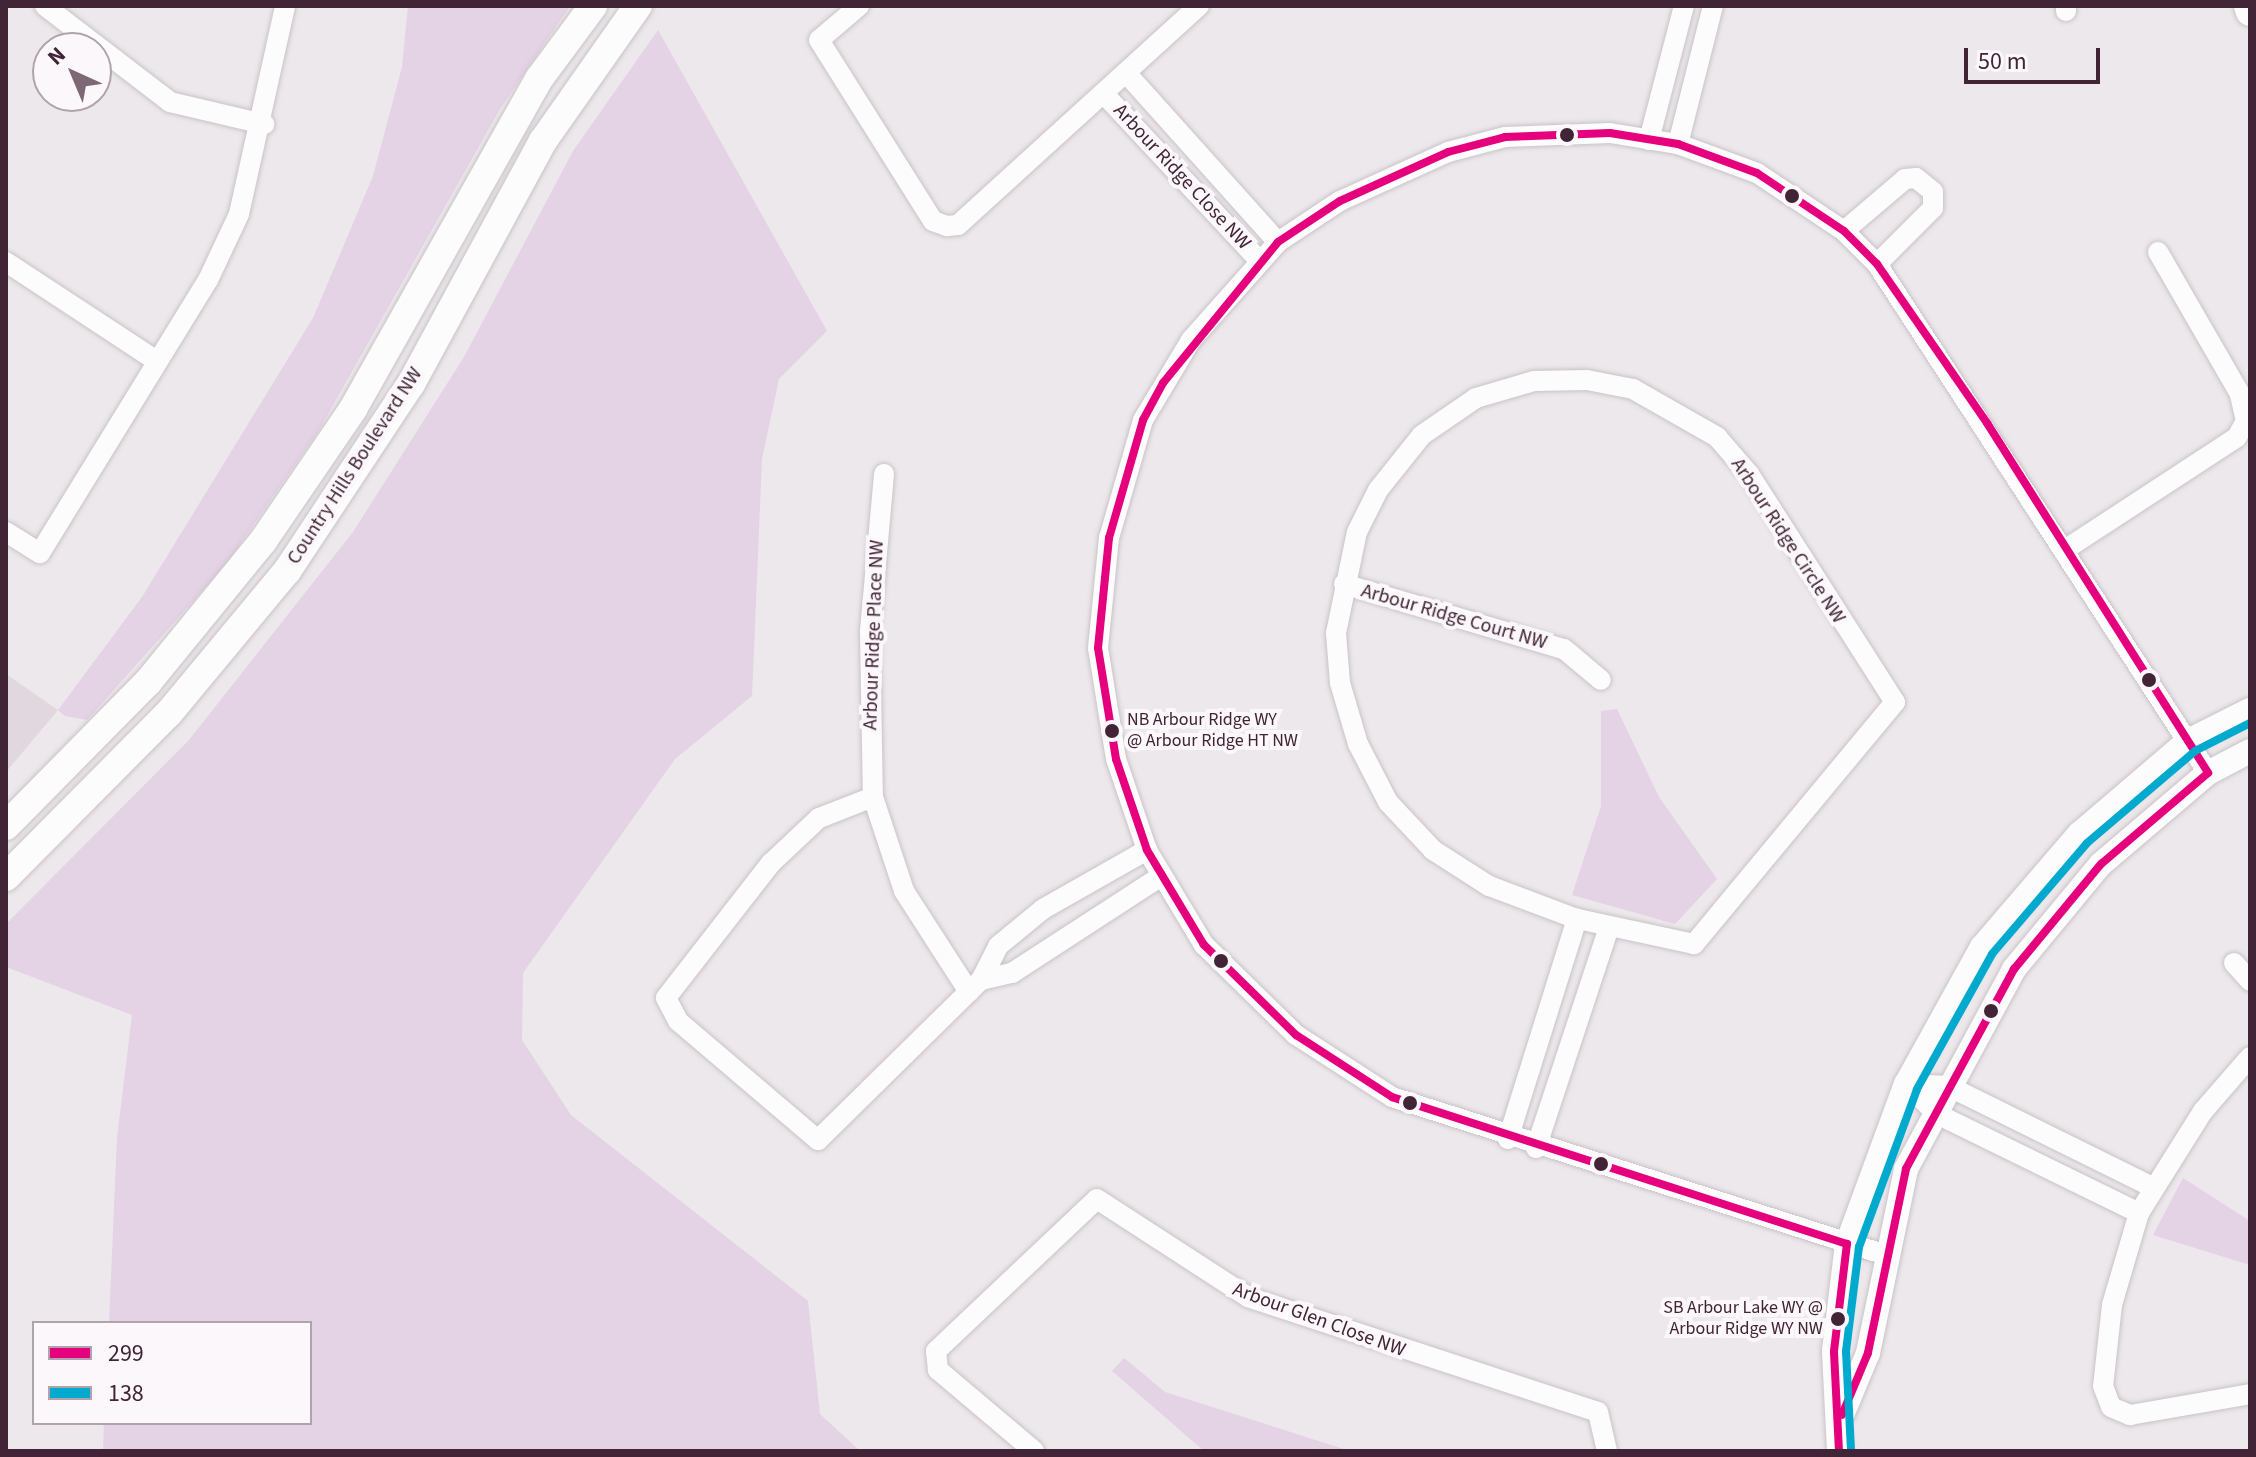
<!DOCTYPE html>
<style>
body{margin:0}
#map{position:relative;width:2256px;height:1457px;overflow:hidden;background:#ede8ec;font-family:"Source Sans 3",sans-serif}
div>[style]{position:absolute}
.built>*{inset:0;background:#e0d8de}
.green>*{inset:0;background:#e4d2e5}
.roads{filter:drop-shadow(0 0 2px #c9c3c7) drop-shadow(0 0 2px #c9c3c7)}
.minor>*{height:20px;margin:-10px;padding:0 10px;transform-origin:10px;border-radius:10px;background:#fcfcfc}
.tertiary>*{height:24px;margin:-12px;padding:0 12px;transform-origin:12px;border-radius:12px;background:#fcfcfc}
.secondary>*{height:28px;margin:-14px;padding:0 14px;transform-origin:14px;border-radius:14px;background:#fcfcfc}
.bus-1>*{height:8px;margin:-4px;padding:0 4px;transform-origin:4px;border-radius:4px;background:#e5007d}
.bus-2>*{height:8px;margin:-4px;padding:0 4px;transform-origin:4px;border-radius:4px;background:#00a9ce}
.dots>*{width:22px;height:22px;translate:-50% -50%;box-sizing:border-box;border:4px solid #fbf7fa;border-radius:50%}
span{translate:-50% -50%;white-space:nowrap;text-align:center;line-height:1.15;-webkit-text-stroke:8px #fbf7fa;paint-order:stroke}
.bus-label{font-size:18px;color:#412536}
.left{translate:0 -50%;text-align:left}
.right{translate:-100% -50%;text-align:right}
.street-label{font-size:20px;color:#412536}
.frame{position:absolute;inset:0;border:8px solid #412536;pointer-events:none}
.legend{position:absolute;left:32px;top:1321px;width:280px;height:104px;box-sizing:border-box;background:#fbf7fa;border:2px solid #b1a3ac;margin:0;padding:10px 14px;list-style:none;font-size:24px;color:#412536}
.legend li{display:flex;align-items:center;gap:16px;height:40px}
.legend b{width:40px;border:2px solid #b1a3ac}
.north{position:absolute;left:32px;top:32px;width:80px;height:80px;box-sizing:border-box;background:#fbf7fa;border:2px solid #b1a3ac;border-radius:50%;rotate:316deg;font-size:22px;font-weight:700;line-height:32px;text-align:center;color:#412536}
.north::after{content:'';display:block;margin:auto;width:28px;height:36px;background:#7d6976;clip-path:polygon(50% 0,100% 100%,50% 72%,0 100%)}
.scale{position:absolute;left:1964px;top:48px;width:136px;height:36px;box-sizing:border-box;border:4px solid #412536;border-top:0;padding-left:10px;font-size:24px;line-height:28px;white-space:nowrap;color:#412536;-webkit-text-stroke:6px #fbf7fa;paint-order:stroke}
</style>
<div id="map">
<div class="built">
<div style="clip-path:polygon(6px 674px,58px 710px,6px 772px)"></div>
</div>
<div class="green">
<div style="clip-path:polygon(408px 6px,570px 6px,500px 109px,319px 430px,227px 563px,87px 720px,65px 716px,58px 710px,142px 597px,313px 318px,373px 176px,402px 67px)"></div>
<div style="clip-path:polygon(658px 30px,827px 331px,779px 379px,762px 459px,752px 696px,675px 759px,523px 973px,522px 1040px,571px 1115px,808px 1301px,820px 1414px,860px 1451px,103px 1451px,104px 1423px,310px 1423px,310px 1323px,109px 1323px,117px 1138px,132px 1015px,6px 967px,6px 924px,189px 740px,353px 532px,464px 357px,573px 151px)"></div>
<div style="clip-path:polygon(1617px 709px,1659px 797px,1717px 879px,1675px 924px,1572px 895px,1601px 806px,1601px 711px)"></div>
<div style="clip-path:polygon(2183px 1178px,2250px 1221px,2250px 1265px,2153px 1235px)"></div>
<div style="clip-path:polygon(1124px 1358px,1165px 1392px,1350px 1451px,1204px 1451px,1112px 1371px)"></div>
</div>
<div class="roads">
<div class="minor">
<div style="left:45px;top:6px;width:158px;rotate:37.5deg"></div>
<div style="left:170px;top:102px;width:97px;rotate:13.2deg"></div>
<div style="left:859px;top:6px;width:52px;rotate:139.6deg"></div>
<div style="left:819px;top:40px;width:214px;rotate:57.8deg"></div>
<div style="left:933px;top:221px;width:15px;rotate:20deg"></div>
<div style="left:947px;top:226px;width:11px;rotate:-5deg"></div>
<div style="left:958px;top:225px;width:326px;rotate:-42.3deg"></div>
<div style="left:2066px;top:6px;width:5px;rotate:90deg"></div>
<div style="left:1127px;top:74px;width:226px;rotate:48.1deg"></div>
<div style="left:1104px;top:94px;width:227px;rotate:47deg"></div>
<div style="left:1649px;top:140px;width:138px;rotate:-75.4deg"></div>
<div style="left:1678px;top:144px;width:142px;rotate:-75.8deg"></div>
<div style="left:1844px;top:231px;width:80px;rotate:-40.4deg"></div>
<div style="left:1905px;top:179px;width:11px;rotate:-5deg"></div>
<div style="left:1916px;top:178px;width:22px;rotate:39deg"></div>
<div style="left:1933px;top:192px;width:16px;rotate:90deg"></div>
<div style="left:1933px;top:208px;width:79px;rotate:135deg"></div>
<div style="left:6px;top:262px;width:181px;rotate:33.3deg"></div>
<div style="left:1587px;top:380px;width:47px;rotate:11.1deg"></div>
<div style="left:1633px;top:389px;width:97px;rotate:29.7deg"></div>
<div style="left:1717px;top:437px;width:49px;rotate:49.1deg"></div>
<div style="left:1749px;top:474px;width:271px;rotate:57.4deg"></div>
<div style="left:1895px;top:702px;width:315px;rotate:129.7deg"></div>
<div style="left:1694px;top:944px;width:120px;rotate:-167.9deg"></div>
<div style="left:1577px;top:919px;width:94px;rotate:-159.4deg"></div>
<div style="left:1489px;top:886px;width:67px;rotate:-147.3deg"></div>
<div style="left:1433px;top:850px;width:66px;rotate:-133.2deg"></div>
<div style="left:1388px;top:802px;width:65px;rotate:-117.3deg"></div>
<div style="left:1358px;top:744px;width:64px;rotate:-106.4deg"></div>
<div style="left:1340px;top:683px;width:50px;rotate:-94.6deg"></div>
<div style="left:1336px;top:633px;width:103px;rotate:-78.3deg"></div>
<div style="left:1357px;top:532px;width:47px;rotate:-63.4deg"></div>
<div style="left:1378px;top:490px;width:70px;rotate:-51.3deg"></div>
<div style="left:1422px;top:435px;width:65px;rotate:-34.4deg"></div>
<div style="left:1476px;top:398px;width:60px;rotate:-16.3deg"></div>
<div style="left:1534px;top:381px;width:53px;rotate:-1.1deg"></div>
<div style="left:884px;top:474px;width:158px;rotate:95.1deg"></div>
<div style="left:870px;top:631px;width:166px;rotate:89deg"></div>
<div style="left:873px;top:797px;width:99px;rotate:71.7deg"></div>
<div style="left:904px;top:891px;width:120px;rotate:57.2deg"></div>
<div style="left:6px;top:532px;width:40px;rotate:32deg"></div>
<div style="left:40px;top:553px;width:321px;rotate:-58.4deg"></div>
<div style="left:208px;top:280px;width:73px;rotate:-64.8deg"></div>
<div style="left:239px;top:214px;width:213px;rotate:-77.5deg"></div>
<div style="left:2066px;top:549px;width:204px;rotate:-33.2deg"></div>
<div style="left:2237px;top:437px;width:18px;rotate:-61deg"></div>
<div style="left:2246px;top:421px;width:28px;rotate:-103deg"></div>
<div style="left:2240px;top:394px;width:164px;rotate:-120deg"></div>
<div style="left:1344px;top:584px;width:229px;rotate:16.5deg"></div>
<div style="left:1564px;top:649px;width:48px;rotate:40deg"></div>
<div style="left:873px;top:797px;width:58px;rotate:158.7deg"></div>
<div style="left:819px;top:818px;width:66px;rotate:136.8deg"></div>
<div style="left:771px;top:863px;width:171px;rotate:127.9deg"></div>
<div style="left:666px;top:998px;width:26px;rotate:62deg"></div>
<div style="left:678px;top:1021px;width:184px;rotate:40.4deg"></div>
<div style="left:818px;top:1140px;width:228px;rotate:-44.5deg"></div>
<div style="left:981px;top:980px;width:38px;rotate:-63deg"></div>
<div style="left:998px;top:946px;width:58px;rotate:-39.4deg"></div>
<div style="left:1043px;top:909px;width:120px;rotate:-29.6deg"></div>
<div style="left:2234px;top:963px;width:24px;rotate:48deg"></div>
<div style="left:981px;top:980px;width:32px;rotate:-13deg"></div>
<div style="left:1012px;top:973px;width:176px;rotate:-33deg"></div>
<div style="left:2250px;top:1057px;width:72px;rotate:131deg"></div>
<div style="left:2203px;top:1111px;width:120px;rotate:122.1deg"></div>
<div style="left:2139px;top:1213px;width:96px;rotate:106.4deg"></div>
<div style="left:2112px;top:1305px;width:81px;rotate:96.3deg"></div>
<div style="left:2103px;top:1386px;width:22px;rotate:69deg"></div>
<div style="left:2111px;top:1407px;width:21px;rotate:23deg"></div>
<div style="left:2130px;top:1415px;width:122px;rotate:-9.9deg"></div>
<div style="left:1906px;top:1084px;width:42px;rotate:2.7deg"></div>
<div style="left:1948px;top:1086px;width:228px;rotate:26.3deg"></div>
<div style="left:1906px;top:1084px;width:43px;rotate:44.1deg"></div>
<div style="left:1937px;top:1114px;width:225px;rotate:26.1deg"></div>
<div style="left:1508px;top:1139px;width:231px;rotate:-72.6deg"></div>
<div style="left:1536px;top:1148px;width:230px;rotate:-71.7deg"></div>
<div style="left:1883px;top:1254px;width:515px;rotate:-162.27deg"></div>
<div style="left:1392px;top:1097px;width:114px;rotate:-147.1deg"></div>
<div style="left:1296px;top:1035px;width:129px;rotate:-135.6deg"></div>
<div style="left:1204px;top:945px;width:111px;rotate:-121deg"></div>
<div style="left:1147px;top:850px;width:96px;rotate:-108.8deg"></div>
<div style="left:1116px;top:759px;width:112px;rotate:-99.2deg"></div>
<div style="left:1098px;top:648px;width:111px;rotate:-84.3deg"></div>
<div style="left:1109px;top:538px;width:123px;rotate:-73.9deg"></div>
<div style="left:1143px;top:420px;width:93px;rotate:-59deg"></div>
<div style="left:1191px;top:340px;width:131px;rotate:-48.4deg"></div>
<div style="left:1278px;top:242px;width:74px;rotate:-33.5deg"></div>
<div style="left:1340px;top:201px;width:119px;rotate:-24.4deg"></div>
<div style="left:1448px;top:152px;width:59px;rotate:-14.7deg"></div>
<div style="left:1505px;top:137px;width:105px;rotate:-2.2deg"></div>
<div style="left:1610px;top:133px;width:69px;rotate:9.2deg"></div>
<div style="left:1678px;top:144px;width:84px;rotate:20.2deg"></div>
<div style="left:1757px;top:173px;width:105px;rotate:33.7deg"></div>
<div style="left:1844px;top:231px;width:47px;rotate:45deg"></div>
<div style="left:1877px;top:264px;width:607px;rotate:56.96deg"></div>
<div style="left:1034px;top:1451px;width:126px;rotate:-139.8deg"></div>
<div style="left:938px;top:1370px;width:19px;rotate:-96deg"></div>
<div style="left:936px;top:1351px;width:221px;rotate:-43.4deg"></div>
<div style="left:1097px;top:1199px;width:180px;rotate:33deg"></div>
<div style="left:1248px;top:1297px;width:368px;rotate:18.2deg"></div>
<div style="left:1598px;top:1412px;width:40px;rotate:77deg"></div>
</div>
<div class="tertiary">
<div style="left:1843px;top:1413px;width:65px;rotate:-67.4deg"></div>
<div style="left:1868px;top:1353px;width:188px;rotate:-78.3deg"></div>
<div style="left:1906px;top:1169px;width:227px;rotate:-61.6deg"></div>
<div style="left:2014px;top:969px;width:136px;rotate:-50.4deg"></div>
<div style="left:2101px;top:864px;width:140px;rotate:-40.4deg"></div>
<div style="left:2208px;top:773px;width:47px;rotate:-27.6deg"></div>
<div style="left:1839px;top:1451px;width:100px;rotate:-92.9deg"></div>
<div style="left:1834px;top:1351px;width:108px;rotate:-83.1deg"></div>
<div style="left:1847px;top:1244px;width:171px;rotate:-69.8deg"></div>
<div style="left:1906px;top:1084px;width:157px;rotate:-61deg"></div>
<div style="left:1982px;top:947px;width:149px;rotate:-49.4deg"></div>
<div style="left:2079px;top:834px;width:143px;rotate:-40.5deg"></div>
<div style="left:2188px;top:741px;width:69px;rotate:-26.6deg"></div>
</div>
<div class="secondary">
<div style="left:2248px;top:6px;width:6px;rotate:72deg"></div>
<div style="left:6px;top:826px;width:202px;rotate:-45.4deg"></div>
<div style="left:148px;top:682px;width:182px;rotate:-50.8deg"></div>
<div style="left:263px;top:541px;width:160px;rotate:-55.7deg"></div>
<div style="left:353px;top:409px;width:379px;rotate:-60.6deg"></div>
<div style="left:539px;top:79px;width:91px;rotate:-53.5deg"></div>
<div style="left:6px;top:877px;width:231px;rotate:-45.2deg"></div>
<div style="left:169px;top:713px;width:185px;rotate:-50.3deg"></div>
<div style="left:287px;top:571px;width:224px;rotate:-56.5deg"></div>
<div style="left:411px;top:384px;width:277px;rotate:-61.5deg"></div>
<div style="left:543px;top:141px;width:165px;rotate:-54.9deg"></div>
</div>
</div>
<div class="bus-1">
<div style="left:1839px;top:1451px;width:100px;rotate:-92.9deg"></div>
<div style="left:1834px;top:1351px;width:108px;rotate:-83.1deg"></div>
<div style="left:1847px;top:1244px;width:478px;rotate:-162.1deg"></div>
<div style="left:1392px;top:1097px;width:114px;rotate:-147.1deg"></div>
<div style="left:1296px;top:1035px;width:129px;rotate:-135.6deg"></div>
<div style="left:1204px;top:945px;width:111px;rotate:-121deg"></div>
<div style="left:1147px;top:850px;width:96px;rotate:-108.8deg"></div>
<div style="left:1116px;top:759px;width:112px;rotate:-99.2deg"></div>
<div style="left:1098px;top:648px;width:111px;rotate:-84.3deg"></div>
<div style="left:1109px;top:538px;width:123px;rotate:-73.9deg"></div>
<div style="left:1143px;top:420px;width:42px;rotate:-61.6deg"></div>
<div style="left:1163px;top:383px;width:182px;rotate:-50.8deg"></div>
<div style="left:1278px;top:242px;width:74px;rotate:-33.5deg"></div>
<div style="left:1340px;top:201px;width:119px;rotate:-24.4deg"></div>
<div style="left:1448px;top:152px;width:59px;rotate:-14.7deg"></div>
<div style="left:1505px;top:137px;width:105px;rotate:-2.2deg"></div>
<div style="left:1610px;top:133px;width:69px;rotate:9.2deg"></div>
<div style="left:1678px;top:144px;width:84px;rotate:20.2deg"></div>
<div style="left:1757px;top:173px;width:105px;rotate:33.7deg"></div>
<div style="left:1844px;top:231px;width:47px;rotate:45deg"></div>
<div style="left:1877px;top:264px;width:193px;rotate:55.3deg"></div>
<div style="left:1987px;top:423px;width:414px;rotate:57.7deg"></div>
<div style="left:2208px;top:773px;width:140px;rotate:139.6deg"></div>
<div style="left:2101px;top:864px;width:136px;rotate:129.6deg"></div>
<div style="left:2014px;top:969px;width:227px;rotate:118.4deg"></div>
<div style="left:1906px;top:1169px;width:188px;rotate:101.7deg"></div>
<div style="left:1868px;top:1353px;width:67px;rotate:112.8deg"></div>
</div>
<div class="bus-2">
<div style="left:1851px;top:1450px;width:99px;rotate:-92.9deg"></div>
<div style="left:1846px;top:1351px;width:105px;rotate:-82.9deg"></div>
<div style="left:1859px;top:1247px;width:168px;rotate:-69.8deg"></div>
<div style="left:1917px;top:1089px;width:154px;rotate:-60.9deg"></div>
<div style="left:1992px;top:954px;width:146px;rotate:-49.4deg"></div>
<div style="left:2087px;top:843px;width:142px;rotate:-40.4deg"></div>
<div style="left:2195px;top:751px;width:62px;rotate:-27deg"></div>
</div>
<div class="dots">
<div style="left:1567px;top:135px;background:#412536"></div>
<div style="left:1792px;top:196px;background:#412536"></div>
<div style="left:2149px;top:680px;background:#412536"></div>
<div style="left:1112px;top:731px;background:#412536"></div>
<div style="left:1221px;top:961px;background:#412536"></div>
<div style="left:1991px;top:1011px;background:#412536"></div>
<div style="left:1410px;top:1103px;background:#412536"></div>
<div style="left:1601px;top:1164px;background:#412536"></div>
<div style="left:1838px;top:1319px;background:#412536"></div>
</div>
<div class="bus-label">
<span class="left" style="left:1127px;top:731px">NB Arbour Ridge WY<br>@ Arbour Ridge HT NW</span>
<span class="right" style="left:1823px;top:1319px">SB Arbour Lake WY @<br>Arbour Ridge WY NW</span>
</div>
<div class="street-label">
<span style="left:1182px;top:177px;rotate:47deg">Arbour Ridge Close NW</span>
<span style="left:355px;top:466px;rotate:-57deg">Country Hills Boulevard NW</span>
<span style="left:1788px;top:541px;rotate:57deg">Arbour Ridge Circle NW</span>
<span style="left:1454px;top:617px;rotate:16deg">Arbour Ridge Court NW</span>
<span style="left:874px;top:635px;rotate:-88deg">Arbour Ridge Place NW</span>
<span style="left:1319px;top:1320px;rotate:20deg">Arbour Glen Close NW</span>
</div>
<div class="frame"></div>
<ul class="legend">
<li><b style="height:10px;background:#e5007d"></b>299</li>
<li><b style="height:10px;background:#00a9ce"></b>138</li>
</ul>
<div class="north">N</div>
<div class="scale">50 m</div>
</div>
